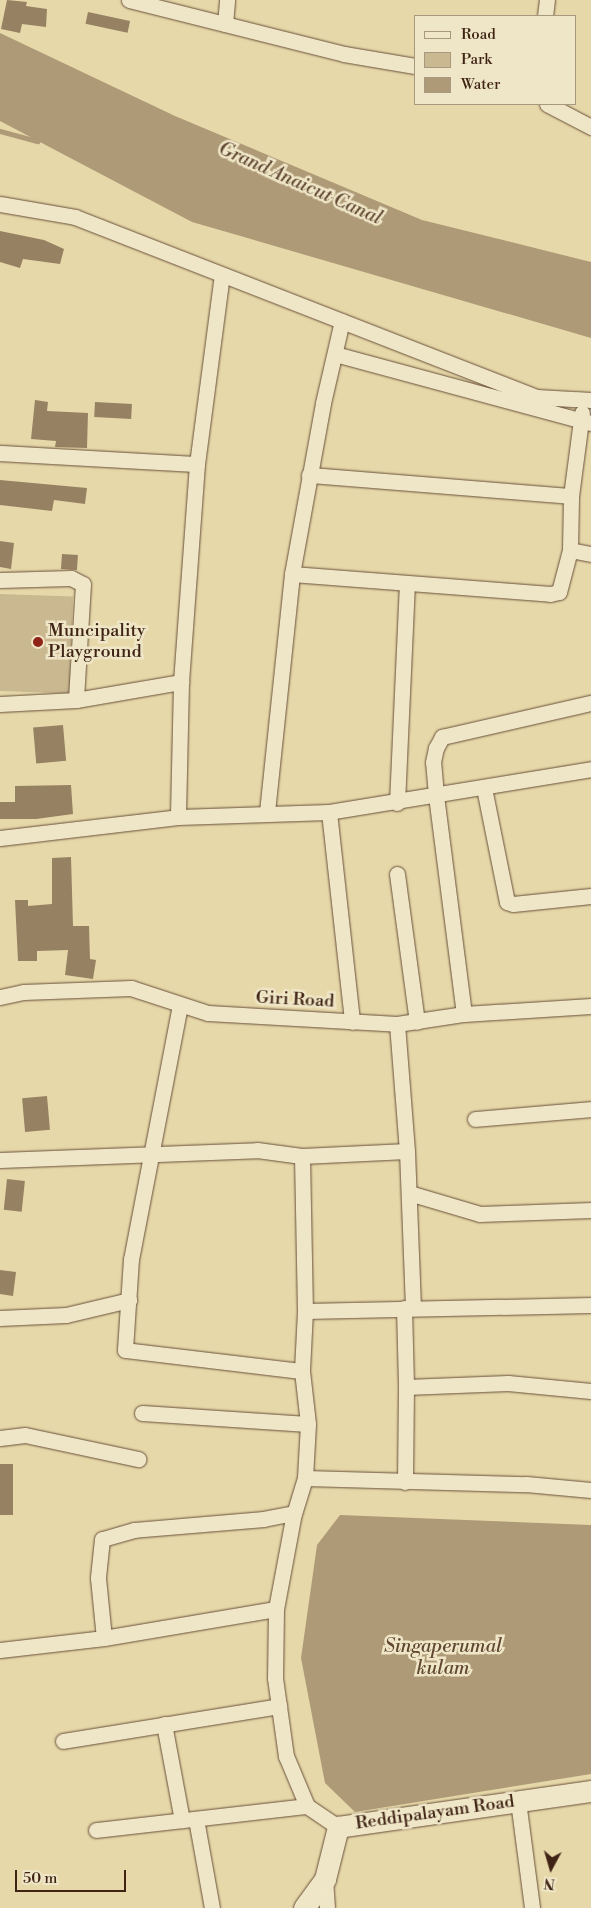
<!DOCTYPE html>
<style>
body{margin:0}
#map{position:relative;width:591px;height:1908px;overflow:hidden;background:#e7d8a9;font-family:"Libre Bodoni",serif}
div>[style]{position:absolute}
.green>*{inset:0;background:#cab990;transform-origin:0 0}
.water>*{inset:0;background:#ae9a77}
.stream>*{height:4.5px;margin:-2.25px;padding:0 2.25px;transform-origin:2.25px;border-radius:2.25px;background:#ae9a77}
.building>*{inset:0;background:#968162;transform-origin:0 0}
.roads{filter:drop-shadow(0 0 1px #69503a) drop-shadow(0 0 1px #69503a)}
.minor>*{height:15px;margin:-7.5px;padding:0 7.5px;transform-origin:7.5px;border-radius:7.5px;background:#efe6c7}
.secondary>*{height:21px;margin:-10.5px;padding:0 10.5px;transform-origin:10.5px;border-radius:10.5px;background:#efe6c7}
.dots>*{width:14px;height:14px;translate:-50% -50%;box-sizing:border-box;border:2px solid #efe6c7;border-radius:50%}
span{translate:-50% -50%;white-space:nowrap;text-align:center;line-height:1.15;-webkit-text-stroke:5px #efe6c7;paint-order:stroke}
.poi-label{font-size:18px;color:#3f2315}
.left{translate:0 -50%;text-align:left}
.street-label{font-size:18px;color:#3f2315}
.water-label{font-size:19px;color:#604732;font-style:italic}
.legend{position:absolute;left:414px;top:15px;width:162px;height:90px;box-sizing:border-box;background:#efe6c7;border:1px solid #a99880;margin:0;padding:6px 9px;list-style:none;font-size:15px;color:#3f2315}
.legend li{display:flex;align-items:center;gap:10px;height:25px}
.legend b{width:25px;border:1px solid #a99880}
.north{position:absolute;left:526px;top:1843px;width:50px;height:50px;-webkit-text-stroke:4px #efe6c7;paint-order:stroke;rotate:186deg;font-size:14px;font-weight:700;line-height:20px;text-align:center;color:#3f2315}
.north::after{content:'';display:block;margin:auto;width:18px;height:22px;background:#3f2315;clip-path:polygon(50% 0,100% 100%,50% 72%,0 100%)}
.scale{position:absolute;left:15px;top:1870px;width:111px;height:22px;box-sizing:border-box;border:2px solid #3f2315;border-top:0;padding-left:6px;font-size:15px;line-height:18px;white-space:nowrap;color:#3f2315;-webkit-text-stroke:4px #efe6c7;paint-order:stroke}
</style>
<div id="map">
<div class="green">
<div style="left:0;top:594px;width:73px;height:97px;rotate:2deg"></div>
</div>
<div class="water">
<div style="clip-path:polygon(0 33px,175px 116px,422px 220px,591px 262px,591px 338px,192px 222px,0 121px)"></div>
<div style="clip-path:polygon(340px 1515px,591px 1525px,591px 1774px,355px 1812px,325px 1783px,301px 1658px,317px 1545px)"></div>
</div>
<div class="stream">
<div style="left:0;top:131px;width:39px;rotate:15deg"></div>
</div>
<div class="building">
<div style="clip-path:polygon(7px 0,27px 2px,26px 6px,47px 9px,46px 27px,22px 24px,20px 33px,1px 29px)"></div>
<div style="left:88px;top:12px;width:43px;height:12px;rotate:12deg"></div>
<div style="clip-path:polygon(0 231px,44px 240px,64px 249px,60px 264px,23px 259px,20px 268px,0 262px)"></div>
<div style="clip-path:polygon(35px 400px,48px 402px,47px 411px,88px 413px,87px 448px,55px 447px,56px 441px,31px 439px)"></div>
<div style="left:95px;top:402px;width:37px;height:15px;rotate:3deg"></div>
<div style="clip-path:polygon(0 480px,87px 488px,85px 504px,54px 500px,52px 511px,0 505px)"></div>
<div style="clip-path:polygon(0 541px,14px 543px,11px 569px,0 567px)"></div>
<div style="left:62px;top:554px;width:16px;height:15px;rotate:4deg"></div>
<div style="left:63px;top:725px;width:36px;height:30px;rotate:85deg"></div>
<div style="clip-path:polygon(71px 785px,73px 814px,36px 819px,0 819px,0 802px,15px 802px,15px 786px)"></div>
<div style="clip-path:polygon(71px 857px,73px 926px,89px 926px,90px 959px,96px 960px,93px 979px,65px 975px,68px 950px,37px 951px,37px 961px,18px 961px,15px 900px,28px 900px,28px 906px,52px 904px,52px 858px)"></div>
<div style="left:47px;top:1096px;width:34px;height:25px;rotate:85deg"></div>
<div style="left:7px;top:1179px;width:18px;height:31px;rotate:6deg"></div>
<div style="clip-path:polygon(0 1270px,16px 1272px,13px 1296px,0 1294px)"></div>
<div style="left:0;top:1464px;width:13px;height:51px"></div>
</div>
<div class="roads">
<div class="minor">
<div style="left:129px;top:0;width:222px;rotate:14.1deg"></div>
<div style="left:344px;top:54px;width:72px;rotate:9.6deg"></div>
<div style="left:545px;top:16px;width:16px;rotate:-83deg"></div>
<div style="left:225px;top:24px;width:24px;rotate:-85deg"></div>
<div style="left:547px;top:104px;width:50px;rotate:27.6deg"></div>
<div style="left:0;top:204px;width:76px;rotate:9.8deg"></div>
<div style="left:75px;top:217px;width:496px;rotate:21.3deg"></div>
<div style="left:537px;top:397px;width:54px;rotate:3.2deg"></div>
<div style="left:335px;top:354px;width:265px;rotate:15.1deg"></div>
<div style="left:0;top:453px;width:197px;rotate:3.2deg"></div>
<div style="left:197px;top:464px;width:219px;rotate:94.2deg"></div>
<div style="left:181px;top:682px;width:135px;rotate:91.3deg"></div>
<div style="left:197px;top:464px;width:191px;rotate:-82.5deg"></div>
<div style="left:571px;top:496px;width:84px;rotate:-82.5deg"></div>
<div style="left:570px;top:550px;width:21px;rotate:11deg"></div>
<div style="left:292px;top:574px;width:259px;rotate:4.4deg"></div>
<div style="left:550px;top:594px;width:9px;rotate:-13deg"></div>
<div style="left:559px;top:592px;width:43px;rotate:-75.3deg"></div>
<div style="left:570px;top:550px;width:54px;rotate:-88.9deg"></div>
<div style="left:571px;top:496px;width:263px;rotate:-175.4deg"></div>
<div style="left:0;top:580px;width:71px;rotate:-1.6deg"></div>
<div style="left:71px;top:578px;width:13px;rotate:27deg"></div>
<div style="left:83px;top:584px;width:116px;rotate:93.5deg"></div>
<div style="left:0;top:704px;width:76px;rotate:-3deg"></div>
<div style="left:76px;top:700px;width:107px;rotate:-9.7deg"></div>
<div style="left:484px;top:788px;width:116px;rotate:78.6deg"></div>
<div style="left:507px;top:902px;width:6px;rotate:18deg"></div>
<div style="left:513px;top:904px;width:78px;rotate:-5.9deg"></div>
<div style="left:397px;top:803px;width:220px;rotate:-87.4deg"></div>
<div style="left:267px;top:812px;width:239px;rotate:-84deg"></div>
<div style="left:292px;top:574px;width:174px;rotate:-79.7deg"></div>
<div style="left:323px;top:403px;width:84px;rotate:-77deg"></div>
<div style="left:329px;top:812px;width:211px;rotate:83.7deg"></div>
<div style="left:0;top:838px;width:179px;rotate:-6.7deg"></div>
<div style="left:178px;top:817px;width:151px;rotate:-1.9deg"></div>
<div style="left:329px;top:812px;width:266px;rotate:-9.3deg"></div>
<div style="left:397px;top:874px;width:149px;rotate:82.3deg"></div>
<div style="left:0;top:997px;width:24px;rotate:-12deg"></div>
<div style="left:23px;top:992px;width:108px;rotate:-2.1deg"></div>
<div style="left:131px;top:988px;width:81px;rotate:18deg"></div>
<div style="left:208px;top:1013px;width:189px;rotate:3.3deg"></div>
<div style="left:397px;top:1024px;width:68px;rotate:-8.5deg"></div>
<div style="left:464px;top:1014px;width:127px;rotate:-3.6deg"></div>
<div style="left:180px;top:1005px;width:259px;rotate:100.9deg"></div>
<div style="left:131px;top:1259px;width:91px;rotate:93.8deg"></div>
<div style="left:125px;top:1350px;width:178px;rotate:6.8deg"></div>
<div style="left:464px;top:1014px;width:221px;rotate:-97.3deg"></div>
<div style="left:436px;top:795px;width:33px;rotate:-95deg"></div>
<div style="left:433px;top:762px;width:14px;rotate:-78deg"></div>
<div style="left:436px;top:748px;width:13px;rotate:-61deg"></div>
<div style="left:442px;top:737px;width:153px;rotate:-12.9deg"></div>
<div style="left:475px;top:1119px;width:116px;rotate:-4.9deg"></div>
<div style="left:407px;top:1151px;width:157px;rotate:87.8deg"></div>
<div style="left:302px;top:1156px;width:105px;rotate:-2.7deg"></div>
<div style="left:407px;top:1151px;width:127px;rotate:-94.5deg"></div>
<div style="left:0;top:1160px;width:257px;rotate:-2.2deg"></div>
<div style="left:257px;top:1150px;width:45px;rotate:7.6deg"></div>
<div style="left:302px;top:1156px;width:155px;rotate:88.9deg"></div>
<div style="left:305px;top:1311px;width:60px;rotate:92.9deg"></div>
<div style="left:302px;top:1371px;width:53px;rotate:83.5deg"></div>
<div style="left:308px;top:1424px;width:54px;rotate:93.2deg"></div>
<div style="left:305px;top:1478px;width:37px;rotate:107deg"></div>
<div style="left:294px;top:1513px;width:31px;rotate:169deg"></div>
<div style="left:264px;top:1519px;width:130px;rotate:175.2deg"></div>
<div style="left:134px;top:1530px;width:33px;rotate:164deg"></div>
<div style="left:102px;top:1539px;width:39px;rotate:96deg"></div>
<div style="left:98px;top:1578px;width:60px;rotate:84.3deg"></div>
<div style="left:409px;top:1193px;width:74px;rotate:16.5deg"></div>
<div style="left:480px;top:1214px;width:111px;rotate:-2.1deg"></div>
<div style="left:404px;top:1308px;width:79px;rotate:88.5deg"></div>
<div style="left:305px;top:1311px;width:286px;rotate:-1.2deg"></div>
<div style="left:0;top:1318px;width:66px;rotate:-2.6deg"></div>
<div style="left:66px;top:1315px;width:65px;rotate:-13.4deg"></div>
<div style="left:142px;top:1413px;width:166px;rotate:3.8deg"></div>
<div style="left:0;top:1438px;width:25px;rotate:-7deg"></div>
<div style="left:25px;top:1435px;width:116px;rotate:12deg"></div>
<div style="left:305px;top:1478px;width:221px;rotate:1.6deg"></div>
<div style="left:526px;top:1484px;width:65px;rotate:5.3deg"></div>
<div style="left:405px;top:1482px;width:95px;rotate:-89.4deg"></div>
<div style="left:406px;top:1387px;width:102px;rotate:-2.2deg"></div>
<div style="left:508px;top:1383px;width:83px;rotate:5.5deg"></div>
<div style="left:276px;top:1609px;width:98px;rotate:-79.4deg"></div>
<div style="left:0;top:1650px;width:105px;rotate:-6.6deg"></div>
<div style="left:104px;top:1638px;width:174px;rotate:-9.6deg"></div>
<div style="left:276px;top:1609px;width:69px;rotate:90.8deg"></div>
<div style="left:275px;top:1678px;width:79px;rotate:82deg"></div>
<div style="left:286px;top:1756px;width:54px;rotate:67.2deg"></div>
<div style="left:307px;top:1806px;width:37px;rotate:34deg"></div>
<div style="left:164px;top:1724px;width:98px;rotate:79.4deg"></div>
<div style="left:63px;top:1741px;width:219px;rotate:-9.2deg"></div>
<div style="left:518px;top:1801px;width:108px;rotate:82.5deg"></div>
<div style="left:196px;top:1819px;width:90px;rotate:79.8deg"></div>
<div style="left:96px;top:1830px;width:212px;rotate:-6.5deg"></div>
<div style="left:325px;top:1879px;width:29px;rotate:86deg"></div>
</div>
<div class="secondary">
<div style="left:304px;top:1908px;width:36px;rotate:-54deg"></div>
<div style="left:325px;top:1879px;width:54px;rotate:-76deg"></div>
<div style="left:338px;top:1827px;width:256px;rotate:-8.1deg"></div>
</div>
</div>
<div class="dots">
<div style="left:38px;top:642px;background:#8f2418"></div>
</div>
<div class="poi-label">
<span class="left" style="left:48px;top:642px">Muncipality<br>Playground</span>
</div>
<div class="street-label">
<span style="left:295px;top:1000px;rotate:3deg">Giri Road</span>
<span style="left:435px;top:1813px;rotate:-8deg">Reddipalayam Road</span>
</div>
<div class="water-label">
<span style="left:300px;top:184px;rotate:24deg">Grand Anaicut Canal</span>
<span style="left:443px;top:1658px">Singaperumal<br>kulam</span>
</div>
<ul class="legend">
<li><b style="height:6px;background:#efe6c7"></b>Road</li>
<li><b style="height:14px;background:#cab990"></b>Park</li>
<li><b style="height:14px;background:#ae9a77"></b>Water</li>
</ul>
<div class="north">N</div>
<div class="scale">50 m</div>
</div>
